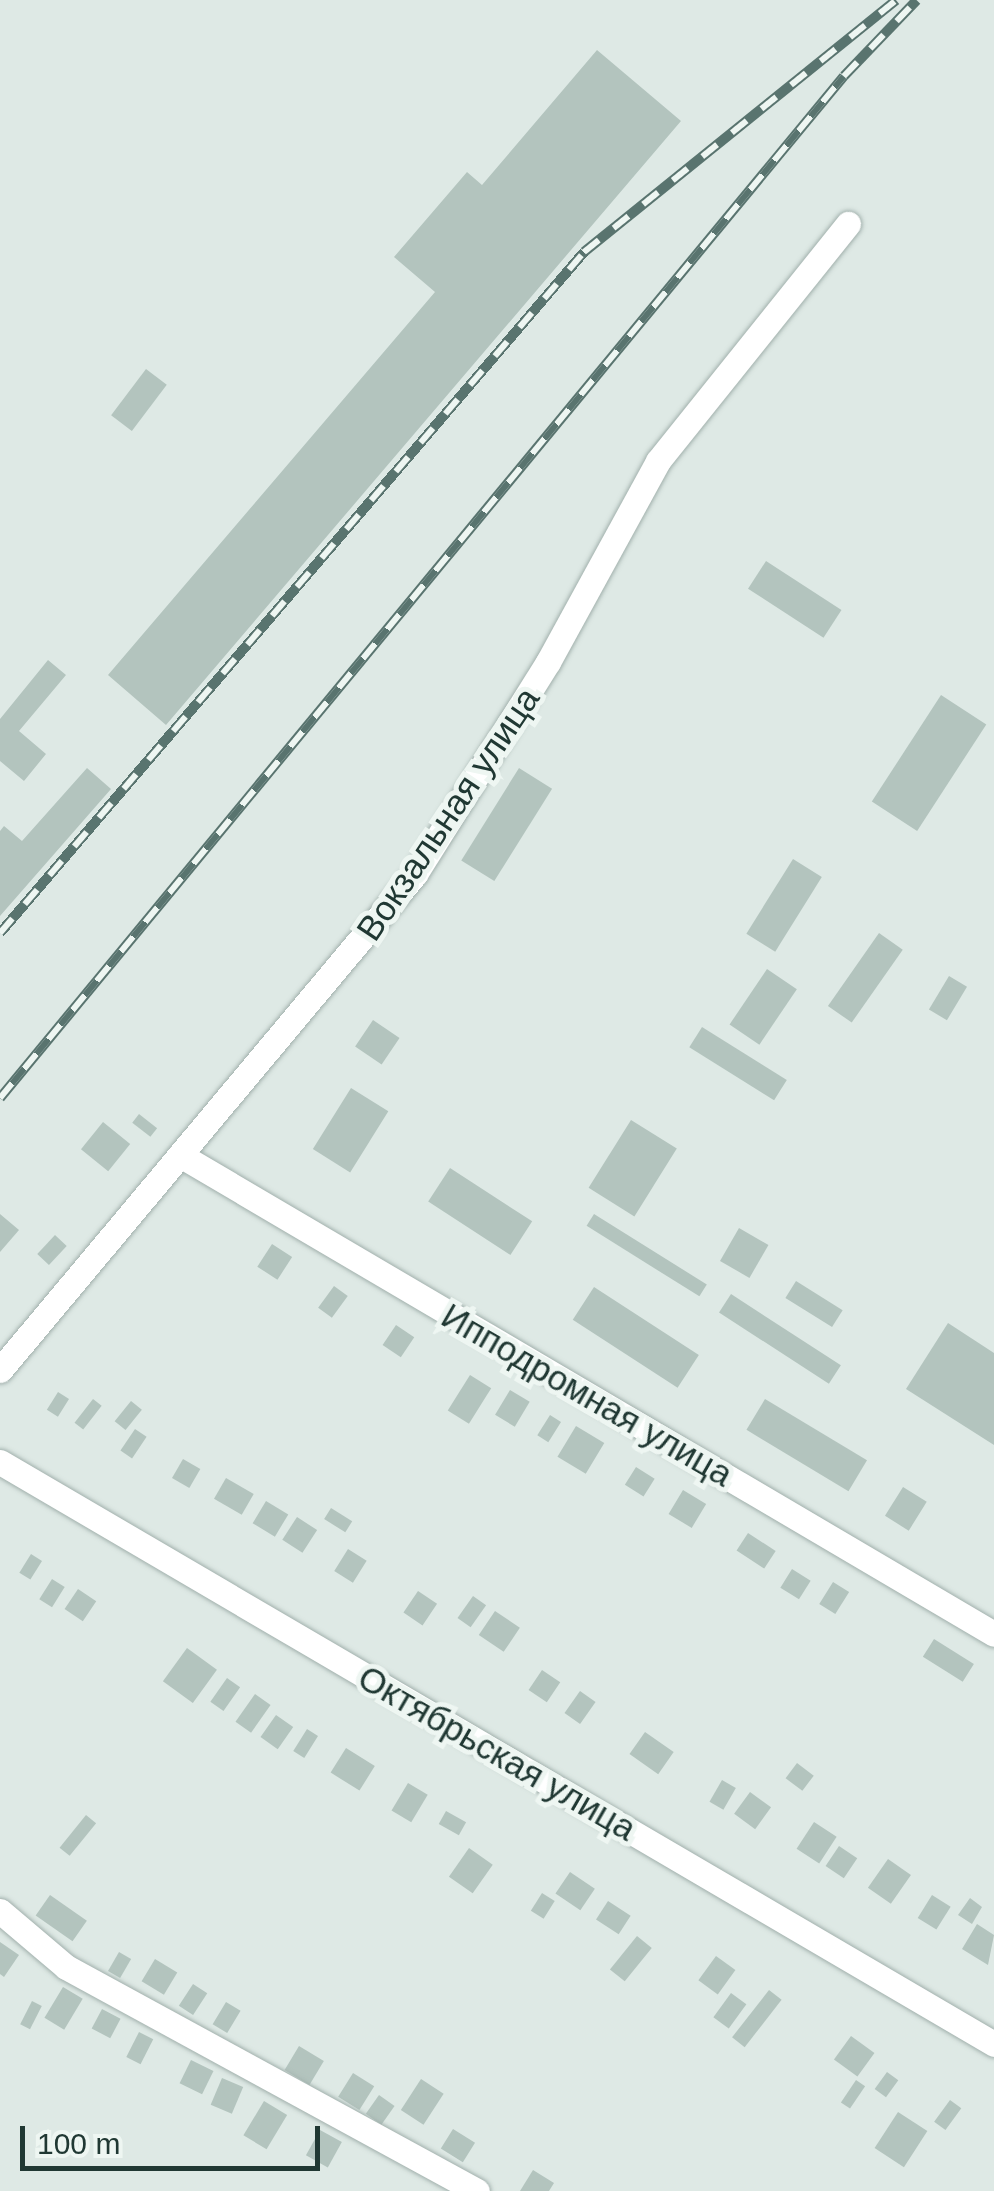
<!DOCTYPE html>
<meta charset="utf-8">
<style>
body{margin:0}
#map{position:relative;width:994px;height:2191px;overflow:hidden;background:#dee9e5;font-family:Helvetica,sans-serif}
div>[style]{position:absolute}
.building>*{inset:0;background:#b3c4be;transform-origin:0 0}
.roads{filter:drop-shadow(0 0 2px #a1b0ac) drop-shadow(0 0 2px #a1b0ac)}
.minor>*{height:25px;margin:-12.5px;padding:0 12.5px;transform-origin:12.5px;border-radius:12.5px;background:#fff}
.rail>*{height:10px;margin-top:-5px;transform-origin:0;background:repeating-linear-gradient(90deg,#eef6f2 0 19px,#59746f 0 38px);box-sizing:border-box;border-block:2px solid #59746f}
span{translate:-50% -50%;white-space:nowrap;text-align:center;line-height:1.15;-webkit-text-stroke:10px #eef6f2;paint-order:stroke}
.street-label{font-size:35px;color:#203833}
.scale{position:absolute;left:20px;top:2126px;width:300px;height:45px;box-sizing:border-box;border:5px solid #203833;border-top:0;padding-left:12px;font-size:30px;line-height:35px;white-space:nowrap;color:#203833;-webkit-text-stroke:8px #eef6f2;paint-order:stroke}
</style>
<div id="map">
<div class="building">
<div style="clip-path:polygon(597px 50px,681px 121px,166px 725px,108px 675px,435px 292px,394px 257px,467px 172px,482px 185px)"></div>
<div style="left:146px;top:369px;width:26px;height:58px;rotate:37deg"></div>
<div style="left:766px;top:561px;width:90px;height:33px;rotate:33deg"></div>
<div style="clip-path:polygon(48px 660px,66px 675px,19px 731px,46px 754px,24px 781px,0 761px,0 719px)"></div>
<div style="left:941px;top:695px;width:54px;height:127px;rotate:33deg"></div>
<div style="clip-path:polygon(87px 768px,111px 789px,0 916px,0 831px,4px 826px,22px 841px)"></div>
<div style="left:519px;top:768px;width:39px;height:109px;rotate:32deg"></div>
<div style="left:793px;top:859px;width:34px;height:88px;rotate:32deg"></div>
<div style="left:879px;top:933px;width:29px;height:89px;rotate:35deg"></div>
<div style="left:767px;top:969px;width:36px;height:67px;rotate:34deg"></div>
<div style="left:949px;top:976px;width:21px;height:39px;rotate:31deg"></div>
<div style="left:373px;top:1020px;width:32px;height:32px;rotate:34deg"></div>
<div style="left:702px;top:1027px;width:100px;height:24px;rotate:32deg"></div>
<div style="left:351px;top:1088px;width:44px;height:72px;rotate:32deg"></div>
<div style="left:139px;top:1114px;width:23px;height:11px;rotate:38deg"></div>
<div style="left:631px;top:1120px;width:54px;height:80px;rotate:32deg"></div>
<div style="left:103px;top:1122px;width:35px;height:35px;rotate:39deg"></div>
<div style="left:450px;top:1168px;width:98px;height:40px;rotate:33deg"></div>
<div style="clip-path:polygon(0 1214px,19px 1230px,0 1252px)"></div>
<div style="left:594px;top:1214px;width:133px;height:14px;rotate:32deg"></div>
<div style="left:739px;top:1228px;width:34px;height:38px;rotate:30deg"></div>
<div style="left:55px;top:1235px;width:16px;height:26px;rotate:43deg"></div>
<div style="left:272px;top:1244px;width:24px;height:27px;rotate:33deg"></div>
<div style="left:796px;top:1281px;width:55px;height:20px;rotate:32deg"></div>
<div style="left:334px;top:1286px;width:17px;height:27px;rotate:36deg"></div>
<div style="left:594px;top:1287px;width:125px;height:39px;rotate:33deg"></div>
<div style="left:731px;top:1294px;width:131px;height:22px;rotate:33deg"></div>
<div style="clip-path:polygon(948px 1323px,994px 1353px,994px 1445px,906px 1389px)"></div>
<div style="left:396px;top:1325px;width:22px;height:24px;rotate:34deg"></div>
<div style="left:470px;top:1375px;width:25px;height:42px;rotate:32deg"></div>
<div style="left:510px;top:1390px;width:23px;height:29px;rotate:31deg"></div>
<div style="left:58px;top:1392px;width:13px;height:21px;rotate:32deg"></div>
<div style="left:93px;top:1399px;width:11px;height:30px;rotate:38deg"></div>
<div style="left:765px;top:1399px;width:119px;height:36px;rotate:31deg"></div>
<div style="left:131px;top:1401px;width:14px;height:26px;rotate:39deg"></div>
<div style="left:550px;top:1415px;width:13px;height:24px;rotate:32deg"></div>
<div style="left:576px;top:1426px;width:33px;height:36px;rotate:31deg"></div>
<div style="left:135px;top:1429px;width:14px;height:26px;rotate:34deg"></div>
<div style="left:183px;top:1459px;width:20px;height:22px;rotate:30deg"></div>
<div style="left:636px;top:1467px;width:22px;height:21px;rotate:32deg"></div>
<div style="left:226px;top:1478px;width:32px;height:24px;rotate:30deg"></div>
<div style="left:903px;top:1487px;width:28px;height:34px;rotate:32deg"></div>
<div style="left:683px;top:1490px;width:27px;height:28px;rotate:31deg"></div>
<div style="left:266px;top:1501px;width:26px;height:26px;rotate:31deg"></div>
<div style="left:331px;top:1508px;width:25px;height:13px;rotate:32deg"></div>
<div style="left:297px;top:1517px;width:24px;height:27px;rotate:33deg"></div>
<div style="left:748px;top:1533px;width:33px;height:21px;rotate:33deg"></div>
<div style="left:348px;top:1549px;width:22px;height:26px;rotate:32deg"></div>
<div style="left:31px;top:1554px;width:13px;height:22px;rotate:32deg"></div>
<div style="left:792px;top:1569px;width:22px;height:22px;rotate:32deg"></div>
<div style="left:52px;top:1579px;width:15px;height:24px;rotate:32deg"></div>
<div style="left:833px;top:1582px;width:19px;height:26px;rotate:32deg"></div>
<div style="left:78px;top:1589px;width:22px;height:24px;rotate:34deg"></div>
<div style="left:418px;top:1591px;width:23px;height:26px;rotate:34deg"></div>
<div style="left:473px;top:1596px;width:16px;height:27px;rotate:35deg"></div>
<div style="left:495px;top:1611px;width:30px;height:29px;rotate:34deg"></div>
<div style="left:934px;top:1639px;width:47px;height:21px;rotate:32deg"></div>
<div style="left:187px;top:1648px;width:37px;height:41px;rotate:36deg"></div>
<div style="left:542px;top:1670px;width:22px;height:24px;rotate:34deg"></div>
<div style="left:227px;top:1678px;width:16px;height:29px;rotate:35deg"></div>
<div style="left:580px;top:1691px;width:19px;height:27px;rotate:35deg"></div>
<div style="left:255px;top:1694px;width:19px;height:34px;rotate:35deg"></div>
<div style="left:276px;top:1715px;width:21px;height:27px;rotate:35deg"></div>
<div style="left:307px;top:1729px;width:13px;height:26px;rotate:32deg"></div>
<div style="left:645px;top:1732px;width:35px;height:27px;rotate:35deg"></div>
<div style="left:346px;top:1748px;width:34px;height:29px;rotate:32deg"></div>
<div style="left:797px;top:1763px;width:21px;height:19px;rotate:37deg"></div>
<div style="left:722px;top:1780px;width:16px;height:25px;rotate:30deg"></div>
<div style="left:408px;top:1783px;width:23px;height:32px;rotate:31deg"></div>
<div style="left:750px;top:1792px;width:26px;height:27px;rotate:36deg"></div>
<div style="left:446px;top:1811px;width:23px;height:15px;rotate:29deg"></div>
<div style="left:86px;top:1815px;width:13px;height:42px;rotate:39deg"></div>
<div style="left:814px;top:1822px;width:27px;height:32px;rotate:33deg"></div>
<div style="left:839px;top:1846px;width:22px;height:24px;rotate:34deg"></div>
<div style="left:469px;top:1848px;width:29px;height:35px;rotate:35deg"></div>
<div style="left:888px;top:1859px;width:28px;height:35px;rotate:35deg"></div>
<div style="left:570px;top:1872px;width:30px;height:26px;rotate:34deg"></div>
<div style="left:542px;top:1893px;width:15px;height:21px;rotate:32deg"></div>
<div style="left:50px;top:1895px;width:45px;height:25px;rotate:35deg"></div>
<div style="left:932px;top:1895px;width:22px;height:27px;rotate:32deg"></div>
<div style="clip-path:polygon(970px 1898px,982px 1907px,972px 1924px,958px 1915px)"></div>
<div style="left:608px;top:1901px;width:27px;height:22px;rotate:33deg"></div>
<div style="clip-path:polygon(977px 1924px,994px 1935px,988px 1965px,962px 1949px)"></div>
<div style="left:637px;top:1936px;width:19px;height:43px;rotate:39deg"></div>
<div style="clip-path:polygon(0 1942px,19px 1955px,4px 1977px,0 1974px)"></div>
<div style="left:119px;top:1952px;width:14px;height:22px;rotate:30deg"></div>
<div style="left:716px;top:1956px;width:24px;height:30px;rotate:36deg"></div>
<div style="left:155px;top:1959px;width:26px;height:26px;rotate:31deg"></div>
<div style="left:193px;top:1984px;width:17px;height:26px;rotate:33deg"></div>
<div style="left:63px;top:1987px;width:23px;height:36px;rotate:31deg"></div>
<div style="left:769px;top:1990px;width:16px;height:60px;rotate:38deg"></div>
<div style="left:731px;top:1993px;width:19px;height:30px;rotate:36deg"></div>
<div style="left:32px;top:2001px;width:11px;height:26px;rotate:27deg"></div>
<div style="left:226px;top:2002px;width:17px;height:26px;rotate:31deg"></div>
<div style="left:102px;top:2009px;width:21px;height:22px;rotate:28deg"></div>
<div style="left:139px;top:2032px;width:16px;height:28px;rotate:27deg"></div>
<div style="left:851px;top:2036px;width:29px;height:29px;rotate:36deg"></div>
<div style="left:299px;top:2046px;width:29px;height:28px;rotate:31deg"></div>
<div style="left:191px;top:2060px;width:25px;height:26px;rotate:26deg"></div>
<div style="left:887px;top:2072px;width:14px;height:21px;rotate:36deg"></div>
<div style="left:353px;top:2073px;width:25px;height:28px;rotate:32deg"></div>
<div style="left:222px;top:2078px;width:23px;height:29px;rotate:23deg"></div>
<div style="left:421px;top:2079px;width:27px;height:37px;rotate:33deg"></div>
<div style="left:856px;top:2080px;width:11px;height:27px;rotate:34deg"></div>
<div style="left:379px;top:2095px;width:19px;height:23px;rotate:35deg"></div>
<div style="left:950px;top:2100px;width:14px;height:27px;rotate:36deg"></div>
<div style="left:264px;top:2101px;width:27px;height:40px;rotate:31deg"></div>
<div style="left:898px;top:2112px;width:35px;height:43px;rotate:33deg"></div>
<div style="left:453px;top:2129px;width:26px;height:23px;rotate:32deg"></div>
<div style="left:320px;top:2130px;width:25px;height:29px;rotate:29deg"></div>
<div style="clip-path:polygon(533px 2170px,554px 2183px,549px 2191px,520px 2191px)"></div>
</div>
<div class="roads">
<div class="minor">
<div style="left:180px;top:1155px;width:944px;rotate:30.47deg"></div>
<div style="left:0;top:1370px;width:647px;rotate:-50.08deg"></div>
<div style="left:415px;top:874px;width:250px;rotate:-57.9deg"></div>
<div style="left:548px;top:662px;width:229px;rotate:-61.3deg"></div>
<div style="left:658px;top:461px;width:304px;rotate:-51.3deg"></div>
<div style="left:0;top:1462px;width:1152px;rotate:30.35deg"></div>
<div style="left:0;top:1911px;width:87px;rotate:40.3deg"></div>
<div style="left:66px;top:1967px;width:468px;rotate:28.6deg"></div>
</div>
</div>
<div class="rail">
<div style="left:0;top:933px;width:897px;rotate:-49.38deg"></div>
<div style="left:584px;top:252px;width:401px;rotate:-38.9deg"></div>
<div style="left:0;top:1098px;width:1325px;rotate:-50.45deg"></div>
<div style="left:844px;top:76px;width:105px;rotate:-46.2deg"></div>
</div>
<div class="street-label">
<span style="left:448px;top:814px;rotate:-56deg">Вокзальная улица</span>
<span style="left:587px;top:1395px;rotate:30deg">Ипподромная улица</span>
<span style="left:497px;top:1753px;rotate:30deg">Октябрьская улица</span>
</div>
<div class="scale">100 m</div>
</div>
